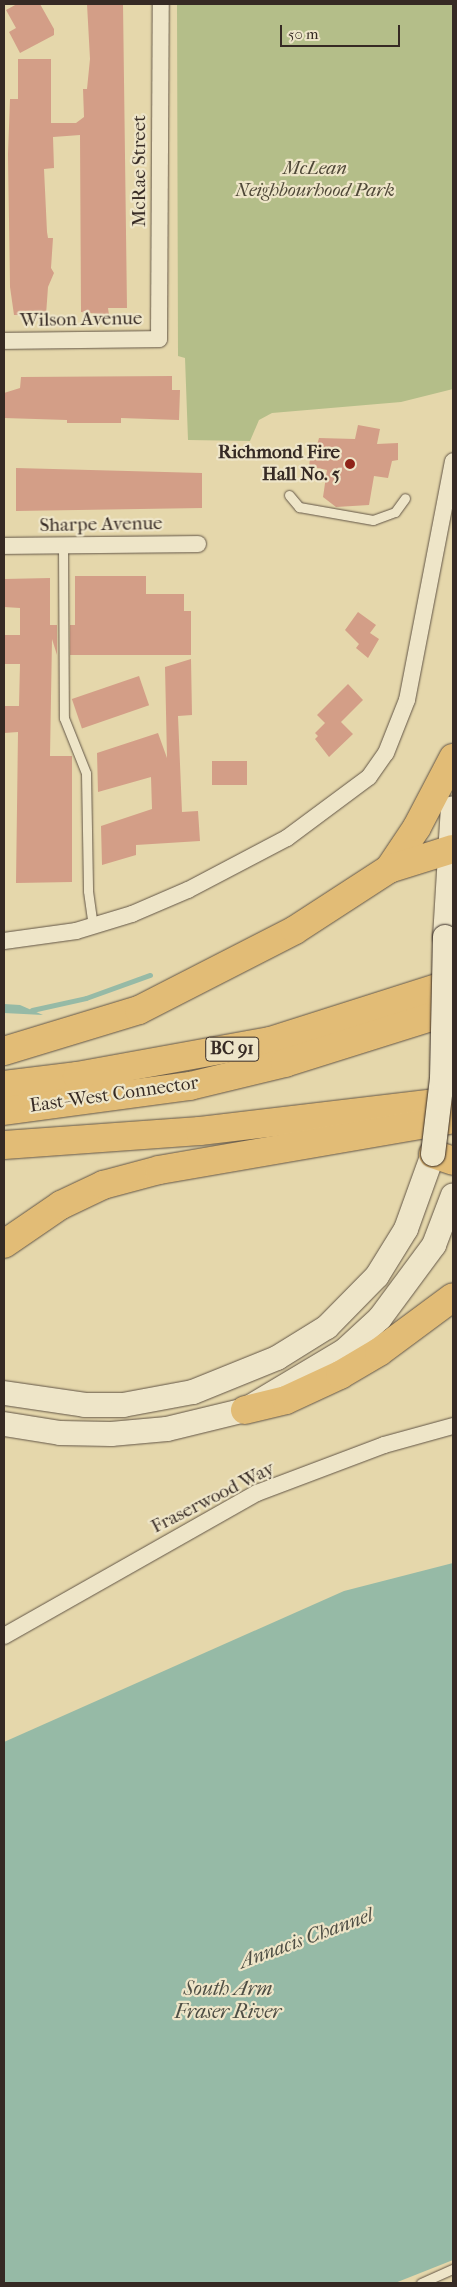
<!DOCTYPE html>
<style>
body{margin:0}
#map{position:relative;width:457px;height:2287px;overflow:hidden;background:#e5d7ab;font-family:"IM FELL French Canon",serif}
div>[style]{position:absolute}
.green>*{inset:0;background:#b4be89}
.water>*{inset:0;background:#96baa6}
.stream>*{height:5px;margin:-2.5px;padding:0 2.5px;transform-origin:2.5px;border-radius:2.5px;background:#96baa6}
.building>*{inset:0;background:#d39e87;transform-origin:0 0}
.roads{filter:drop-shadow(0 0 1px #625546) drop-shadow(0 0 1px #625546)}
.lane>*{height:9px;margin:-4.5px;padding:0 4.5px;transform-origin:4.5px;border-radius:4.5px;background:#eee5c8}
.street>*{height:16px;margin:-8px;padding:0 8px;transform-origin:8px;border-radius:8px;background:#eee5c8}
.secondary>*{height:24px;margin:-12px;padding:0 12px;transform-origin:12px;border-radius:12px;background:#eee5c8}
.highway>*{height:28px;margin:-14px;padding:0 14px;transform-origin:14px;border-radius:14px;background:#e2bc76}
.bridges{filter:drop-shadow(0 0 1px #362a24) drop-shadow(0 0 1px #362a24)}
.secondary-bridge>*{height:24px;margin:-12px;padding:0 12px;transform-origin:12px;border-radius:12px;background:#eee5c8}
.dots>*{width:14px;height:14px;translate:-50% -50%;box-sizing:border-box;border:2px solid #eee5c8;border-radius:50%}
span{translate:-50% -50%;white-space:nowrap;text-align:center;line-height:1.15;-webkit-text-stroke:4.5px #eee5c8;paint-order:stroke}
.shield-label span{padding:1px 4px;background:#eee5c8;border:1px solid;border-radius:4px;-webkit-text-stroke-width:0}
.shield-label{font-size:18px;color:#362a24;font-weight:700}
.park-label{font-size:19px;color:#4f4838;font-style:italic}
.street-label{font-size:19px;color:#362a24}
.poi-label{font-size:19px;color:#362a24;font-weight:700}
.right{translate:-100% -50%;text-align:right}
.water-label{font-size:20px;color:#4e4e44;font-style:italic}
.frame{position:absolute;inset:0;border:5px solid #362a24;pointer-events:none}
.scale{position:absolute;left:280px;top:25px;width:120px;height:22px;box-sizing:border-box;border:2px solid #362a24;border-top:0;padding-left:6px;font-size:15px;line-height:18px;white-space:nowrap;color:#362a24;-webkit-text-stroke:4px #eee5c8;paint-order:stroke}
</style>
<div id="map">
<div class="green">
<div style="clip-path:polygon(177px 4px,453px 4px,453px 389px,401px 402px,272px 413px,259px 420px,250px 441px,188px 440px,185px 358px,178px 356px)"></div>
</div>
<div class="water">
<div style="clip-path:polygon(4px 1004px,20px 1005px,43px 1015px,4px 1013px)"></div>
<div style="clip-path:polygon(453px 1563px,453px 2260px,395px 2283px,4px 2283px,4px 1742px,344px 1591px)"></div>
</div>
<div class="stream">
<div style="left:32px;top:1010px;width:55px;rotate:-12.5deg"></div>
<div style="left:86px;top:998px;width:68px;rotate:-19.8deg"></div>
</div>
<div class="building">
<div style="clip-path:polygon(17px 4px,40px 4px,54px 29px,54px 35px,20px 53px,9px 32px,16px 28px,6px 10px)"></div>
<div style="clip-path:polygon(87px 4px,123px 4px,127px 308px,108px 308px,109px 315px,81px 312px,80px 135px,53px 137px,54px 168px,44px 169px,47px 232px,48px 238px,53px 238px,51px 268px,54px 273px,48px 287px,46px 315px,14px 315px,10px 287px,8px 154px,10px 99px,18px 99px,18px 59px,51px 59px,51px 123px,76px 123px,84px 117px,83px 89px,87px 89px,90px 59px)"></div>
<div style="clip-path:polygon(172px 376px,172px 390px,180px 390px,179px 420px,121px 418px,121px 423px,67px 423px,67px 420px,4px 418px,4px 393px,20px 388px,21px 377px)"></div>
<div style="clip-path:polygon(358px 425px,380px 429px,377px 444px,398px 443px,398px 460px,392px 461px,388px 478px,374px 476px,369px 505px,336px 507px,323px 497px,327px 470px,309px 466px,311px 452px,315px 453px,319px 438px,355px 439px)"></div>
<div style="clip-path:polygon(16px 468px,202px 473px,202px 508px,16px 511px)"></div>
<div style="clip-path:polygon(75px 576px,146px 576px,146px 594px,184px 594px,184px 611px,191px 611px,191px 655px,70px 655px,70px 625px,75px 625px)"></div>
<div style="clip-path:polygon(50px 578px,50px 625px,57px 625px,57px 655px,52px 639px,50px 756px,72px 756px,72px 882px,16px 883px,18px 732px,4px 733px,4px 706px,19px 706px,20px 664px,4px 664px,4px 635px,20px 635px,20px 608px,4px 607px,4px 579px)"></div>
<div style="clip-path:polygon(358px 612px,376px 625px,370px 633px,379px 639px,368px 658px,356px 648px,359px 644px,345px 630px)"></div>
<div style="clip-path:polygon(191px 659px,192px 715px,178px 716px,182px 812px,198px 811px,200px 841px,136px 845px,136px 855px,102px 865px,101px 826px,152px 809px,151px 777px,98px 792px,97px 753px,158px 733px,167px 758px,165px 667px)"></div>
<div style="left:139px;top:676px;width:31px;height:71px;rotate:71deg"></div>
<div style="clip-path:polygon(348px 684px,363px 700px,341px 722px,353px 734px,329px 757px,315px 739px,318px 736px,315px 733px,325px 723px,317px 715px)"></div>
<div style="left:247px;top:761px;width:24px;height:35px;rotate:90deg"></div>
</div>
<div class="roads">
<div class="lane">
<div style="left:289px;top:495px;width:16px;rotate:50deg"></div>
<div style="left:299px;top:507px;width:75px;rotate:10deg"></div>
<div style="left:373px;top:520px;width:23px;rotate:-20deg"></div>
<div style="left:395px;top:512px;width:17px;rotate:-54deg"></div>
<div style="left:63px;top:545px;width:173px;rotate:89.7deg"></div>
<div style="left:64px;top:718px;width:59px;rotate:68.2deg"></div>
<div style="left:86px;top:773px;width:118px;rotate:89deg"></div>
<div style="left:88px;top:891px;width:35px;rotate:82deg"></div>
<div style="left:421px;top:2283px;width:35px;rotate:-24deg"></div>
</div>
<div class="street">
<div style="left:4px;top:341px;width:155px;rotate:-0.7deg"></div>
<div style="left:159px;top:339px;width:335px;rotate:-89.7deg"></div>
<div style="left:4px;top:546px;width:194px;rotate:-0.6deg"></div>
<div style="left:4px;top:941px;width:73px;rotate:-7.9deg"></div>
<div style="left:76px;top:931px;width:59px;rotate:-16.9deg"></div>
<div style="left:132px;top:914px;width:61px;rotate:-23.2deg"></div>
<div style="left:188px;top:890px;width:112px;rotate:-27.7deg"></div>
<div style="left:287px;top:838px;width:102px;rotate:-36.6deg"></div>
<div style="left:369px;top:777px;width:29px;rotate:-55deg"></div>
<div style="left:386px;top:753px;width:57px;rotate:-68.4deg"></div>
<div style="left:407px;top:700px;width:243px;rotate:-79.1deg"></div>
<div style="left:4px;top:1636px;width:291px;rotate:-29.5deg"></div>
<div style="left:257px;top:1493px;width:136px;rotate:-20.7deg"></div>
<div style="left:384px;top:1445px;width:72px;rotate:-15.4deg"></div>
</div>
<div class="secondary">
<div style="left:445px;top:937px;width:129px;rotate:-86.5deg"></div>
<div style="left:4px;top:1393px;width:82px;rotate:8.4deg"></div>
<div style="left:85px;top:1405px;width:38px"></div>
<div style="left:123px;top:1405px;width:71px;rotate:-10.5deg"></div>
<div style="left:193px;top:1392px;width:91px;rotate:-22deg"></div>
<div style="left:277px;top:1358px;width:59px;rotate:-31.8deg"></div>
<div style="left:327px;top:1327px;width:71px;rotate:-45.6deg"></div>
<div style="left:377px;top:1276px;width:55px;rotate:-58.3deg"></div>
<div style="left:406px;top:1229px;width:80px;rotate:-70.2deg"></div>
<div style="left:4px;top:1424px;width:57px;rotate:9.1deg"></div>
<div style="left:60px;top:1433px;width:51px;rotate:1.1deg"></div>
<div style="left:111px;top:1434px;width:56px;rotate:-5.1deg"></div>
<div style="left:167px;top:1429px;width:80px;rotate:-13.7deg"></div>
<div style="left:245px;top:1410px;width:115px;rotate:-30.8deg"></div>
<div style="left:344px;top:1351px;width:49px;rotate:-42.5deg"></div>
<div style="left:380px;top:1318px;width:91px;rotate:-53.5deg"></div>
<div style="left:434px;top:1245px;width:53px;rotate:-69.2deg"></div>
</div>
<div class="highway">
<div style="left:389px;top:869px;width:50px;rotate:-56.3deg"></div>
<div style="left:417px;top:827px;width:78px;rotate:-62.4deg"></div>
<div style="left:4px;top:1051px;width:141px;rotate:-16.9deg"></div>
<div style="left:139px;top:1010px;width:175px;rotate:-27.1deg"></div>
<div style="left:295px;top:930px;width:112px;rotate:-33deg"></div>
<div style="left:389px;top:869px;width:67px;rotate:-17.4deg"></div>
<div style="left:4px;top:1085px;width:74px;rotate:-7deg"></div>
<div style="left:77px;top:1076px;width:196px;rotate:-10.3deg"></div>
<div style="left:270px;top:1041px;width:192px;rotate:-17.6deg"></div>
<div style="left:4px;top:1111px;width:188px;rotate:-7.7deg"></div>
<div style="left:190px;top:1086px;width:98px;rotate:-13.6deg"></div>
<div style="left:285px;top:1063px;width:176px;rotate:-17.5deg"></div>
<div style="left:4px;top:1145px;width:196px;rotate:-4.1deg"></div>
<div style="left:200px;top:1131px;width:255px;rotate:-6.8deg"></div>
<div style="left:433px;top:1154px;width:21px;rotate:19deg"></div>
<div style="left:4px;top:1244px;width:69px;rotate:-34.4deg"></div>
<div style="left:61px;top:1205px;width:47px;rotate:-25.5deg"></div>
<div style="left:103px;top:1185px;width:58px;rotate:-15deg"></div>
<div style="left:159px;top:1170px;width:298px;rotate:-9.8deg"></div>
<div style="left:245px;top:1410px;width:42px;rotate:-13.7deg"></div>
<div style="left:286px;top:1400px;width:60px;rotate:-24.8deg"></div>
<div style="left:340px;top:1375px;width:45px;rotate:-30.5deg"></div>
<div style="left:379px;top:1352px;width:92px;rotate:-36.6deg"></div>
</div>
</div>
<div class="bridges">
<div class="secondary-bridge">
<div style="left:433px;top:1154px;width:76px;rotate:-83.2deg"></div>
<div style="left:442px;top:1079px;width:142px;rotate:-88.8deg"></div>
</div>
</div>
<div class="dots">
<div style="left:350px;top:464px;background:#8f2418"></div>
</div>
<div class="shield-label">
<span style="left:232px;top:1049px">BC 91</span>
</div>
<div class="park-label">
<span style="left:315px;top:180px">McLean<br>Neighbourhood Park</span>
</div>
<div class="street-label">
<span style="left:140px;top:171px;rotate:-90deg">McRae Street</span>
<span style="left:81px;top:320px;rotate:-1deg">Wilson Avenue</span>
<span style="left:101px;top:525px;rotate:-1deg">Sharpe Avenue</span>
<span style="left:114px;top:1095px;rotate:-8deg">East-West Connector</span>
<span style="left:213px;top:1498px;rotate:-27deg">Fraserwood Way</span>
</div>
<div class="poi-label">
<span class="right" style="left:340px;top:464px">Richmond Fire<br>Hall No. 5</span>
</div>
<div class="water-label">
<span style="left:306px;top:1938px;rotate:-20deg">Annacis Channel</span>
<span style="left:228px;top:2000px">South Arm<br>Fraser River</span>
</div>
<div class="frame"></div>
<div class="scale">50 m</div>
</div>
